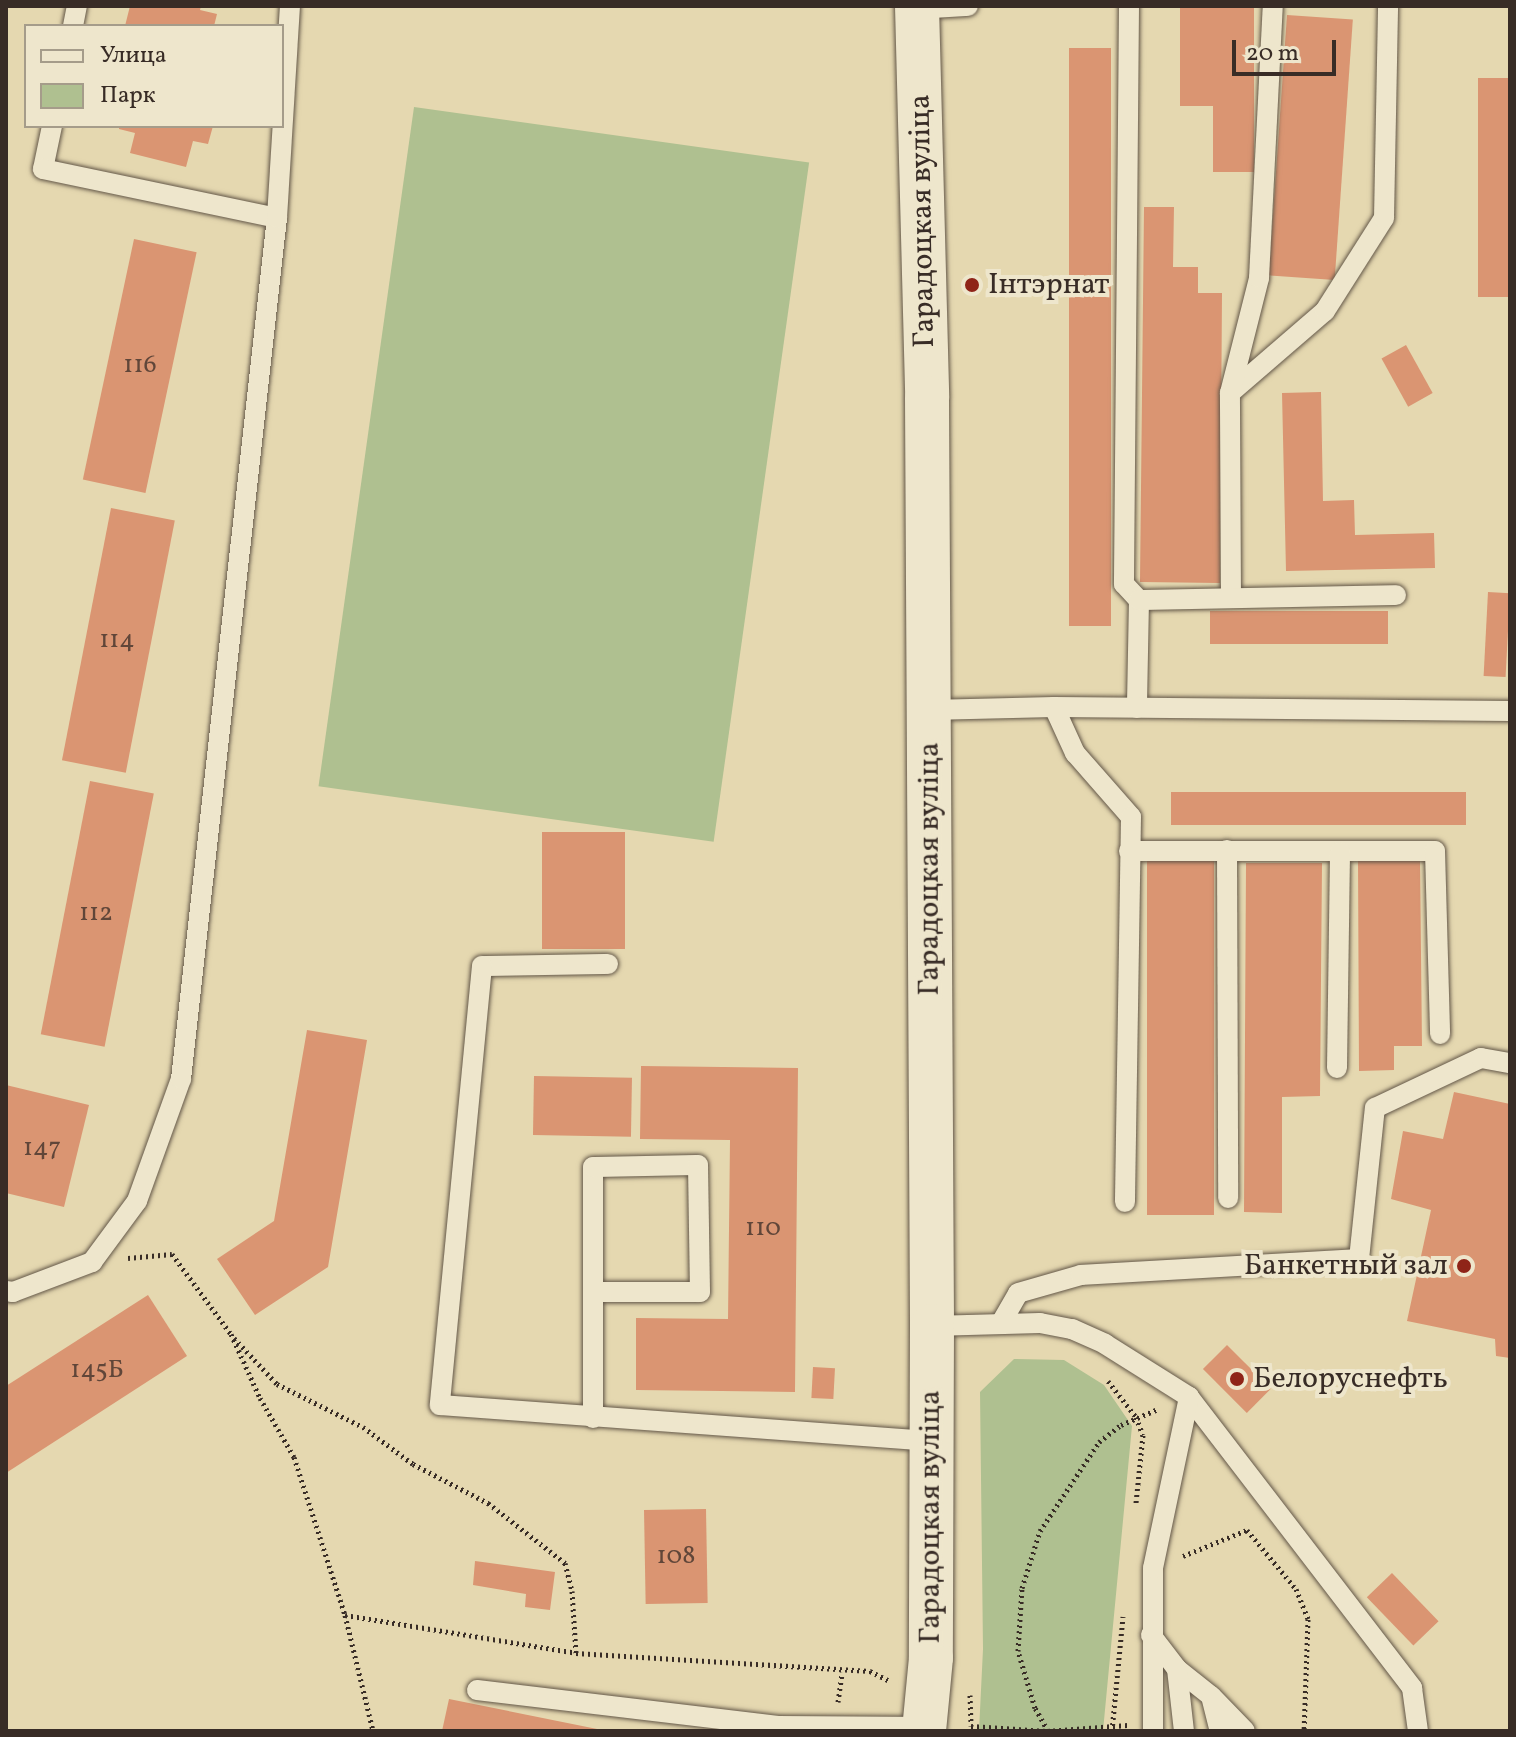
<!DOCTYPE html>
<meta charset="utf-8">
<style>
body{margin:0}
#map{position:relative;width:1516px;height:1737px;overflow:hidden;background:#e5d8b0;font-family:Vollkorn,serif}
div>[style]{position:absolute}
.green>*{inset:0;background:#afc090;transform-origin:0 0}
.building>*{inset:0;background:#da9572;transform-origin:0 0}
.path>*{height:5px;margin-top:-2.5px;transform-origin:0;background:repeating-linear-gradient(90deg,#382c26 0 2px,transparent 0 6px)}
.roads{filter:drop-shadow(0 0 2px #635748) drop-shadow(0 0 2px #635748)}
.service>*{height:20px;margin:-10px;padding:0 10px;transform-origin:10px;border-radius:10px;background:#eee6cc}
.tertiary>*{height:44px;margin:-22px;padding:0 22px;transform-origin:22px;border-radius:22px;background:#eee6cc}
.dots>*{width:22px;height:22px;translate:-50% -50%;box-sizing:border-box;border:4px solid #eee6cc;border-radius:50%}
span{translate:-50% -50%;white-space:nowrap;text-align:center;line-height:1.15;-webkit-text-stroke:8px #eee6cc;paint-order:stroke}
.number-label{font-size:26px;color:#604639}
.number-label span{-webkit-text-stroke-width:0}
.street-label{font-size:30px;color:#382c26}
.poi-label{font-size:30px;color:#382c26}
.left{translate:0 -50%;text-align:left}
.right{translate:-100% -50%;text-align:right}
.frame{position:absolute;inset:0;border:8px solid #382c26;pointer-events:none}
.legend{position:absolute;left:24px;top:24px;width:260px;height:104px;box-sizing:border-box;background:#eee6cc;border:2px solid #a59c8a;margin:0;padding:10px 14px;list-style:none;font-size:24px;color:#382c26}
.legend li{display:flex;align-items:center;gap:16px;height:40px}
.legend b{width:40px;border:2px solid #a59c8a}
.scale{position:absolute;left:1232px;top:40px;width:104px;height:36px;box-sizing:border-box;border:4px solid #382c26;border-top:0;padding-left:10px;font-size:24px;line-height:28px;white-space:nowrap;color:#382c26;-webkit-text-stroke:6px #eee6cc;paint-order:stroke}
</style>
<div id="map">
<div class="green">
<div style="left:414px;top:107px;width:399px;height:686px;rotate:8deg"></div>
<div style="clip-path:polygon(1014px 1359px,1064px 1360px,1104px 1385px,1132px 1426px,1103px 1731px,979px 1731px,983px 1649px,980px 1392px)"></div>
</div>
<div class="building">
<div style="clip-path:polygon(130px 6px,201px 6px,200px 10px,217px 14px,214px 26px,125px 26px)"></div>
<div style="clip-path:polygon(1180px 6px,1254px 6px,1254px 172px,1213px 172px,1213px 106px,1180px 106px)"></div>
<div style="left:1287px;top:15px;width:66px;height:261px;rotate:4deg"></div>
<div style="left:1069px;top:48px;width:42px;height:578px"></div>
<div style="left:1478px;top:78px;width:32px;height:219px"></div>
<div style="clip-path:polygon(119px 126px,213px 126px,208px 144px,193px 141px,186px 167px,130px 153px,135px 133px,119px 129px)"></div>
<div style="clip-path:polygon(1144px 207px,1174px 207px,1173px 267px,1198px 267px,1198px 293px,1222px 293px,1220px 583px,1140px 582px)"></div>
<div style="left:134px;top:239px;width:64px;height:246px;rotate:12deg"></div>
<div style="left:1406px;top:345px;width:55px;height:28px;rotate:61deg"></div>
<div style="clip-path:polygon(1321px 392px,1323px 501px,1354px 500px,1355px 535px,1434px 533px,1435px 568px,1286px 571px,1282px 393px)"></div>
<div style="left:111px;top:508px;width:65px;height:257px;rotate:11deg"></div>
<div style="left:1488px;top:592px;width:22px;height:84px;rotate:3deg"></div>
<div style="left:1210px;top:611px;width:178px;height:33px"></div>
<div style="left:90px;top:781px;width:65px;height:258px;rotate:11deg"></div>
<div style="left:1171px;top:792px;width:295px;height:33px"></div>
<div style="left:625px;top:832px;width:117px;height:83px;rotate:90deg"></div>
<div style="left:1147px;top:859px;width:67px;height:356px"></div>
<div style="clip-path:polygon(1358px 860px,1420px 860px,1422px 1046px,1394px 1046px,1394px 1070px,1359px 1071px)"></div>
<div style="clip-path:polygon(1246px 863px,1322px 863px,1320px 1096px,1282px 1097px,1282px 1213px,1244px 1212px)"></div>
<div style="clip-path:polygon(307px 1030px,367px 1040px,328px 1267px,255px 1315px,217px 1259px,274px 1221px)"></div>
<div style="clip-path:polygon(641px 1066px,798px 1068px,795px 1392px,636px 1390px,636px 1318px,728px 1319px,730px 1140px,640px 1139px)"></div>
<div style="left:534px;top:1076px;width:98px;height:59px;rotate:1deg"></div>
<div style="clip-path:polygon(6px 1085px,89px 1105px,64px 1207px,6px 1193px)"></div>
<div style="clip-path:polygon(1454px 1092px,1510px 1104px,1510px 1358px,1496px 1356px,1495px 1339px,1407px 1321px,1431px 1210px,1391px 1199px,1403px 1131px,1443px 1139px)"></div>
<div style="clip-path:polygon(148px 1295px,187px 1356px,6px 1473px,6px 1386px)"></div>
<div style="left:1227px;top:1345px;width:62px;height:34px;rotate:45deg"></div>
<div style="left:813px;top:1367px;width:22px;height:31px;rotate:3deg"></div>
<div style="left:706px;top:1509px;width:94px;height:62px;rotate:89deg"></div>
<div style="clip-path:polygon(475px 1561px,555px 1572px,550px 1610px,525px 1607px,526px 1594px,473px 1585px)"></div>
<div style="left:1392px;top:1573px;width:67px;height:35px;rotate:46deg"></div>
<div style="clip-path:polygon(449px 1699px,602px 1730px,602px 1731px,442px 1731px)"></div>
</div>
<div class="path">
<div style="left:128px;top:1258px;width:44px;rotate:-5.2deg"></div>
<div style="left:172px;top:1254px;width:99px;rotate:53.6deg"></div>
<div style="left:231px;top:1334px;width:70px;rotate:65.6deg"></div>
<div style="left:260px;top:1398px;width:68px;rotate:60deg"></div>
<div style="left:294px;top:1457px;width:166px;rotate:72.1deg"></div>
<div style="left:345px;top:1615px;width:119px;rotate:76.4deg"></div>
<div style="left:234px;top:1338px;width:63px;rotate:46.9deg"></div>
<div style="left:277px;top:1384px;width:96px;rotate:26.6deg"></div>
<div style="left:363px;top:1427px;width:62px;rotate:36.5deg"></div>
<div style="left:413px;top:1464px;width:85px;rotate:27.5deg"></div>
<div style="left:488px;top:1503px;width:98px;rotate:37.9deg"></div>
<div style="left:565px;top:1563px;width:29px;rotate:76deg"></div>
<div style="left:572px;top:1591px;width:62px;rotate:86.3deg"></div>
<div style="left:1108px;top:1381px;width:46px;rotate:52.1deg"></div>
<div style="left:1136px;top:1417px;width:19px;rotate:69deg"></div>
<div style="left:1143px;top:1435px;width:68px;rotate:95.9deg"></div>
<div style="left:1183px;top:1556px;width:69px;rotate:-22.1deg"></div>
<div style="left:1247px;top:1530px;width:77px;rotate:50.3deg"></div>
<div style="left:1296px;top:1589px;width:32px;rotate:68deg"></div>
<div style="left:1308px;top:1619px;width:112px;rotate:92deg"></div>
<div style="left:345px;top:1615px;width:234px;rotate:9.3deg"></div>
<div style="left:576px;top:1653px;width:295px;rotate:3.5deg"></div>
<div style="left:870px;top:1671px;width:22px;rotate:27deg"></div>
<div style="left:970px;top:1695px;width:31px;rotate:88deg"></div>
<div style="left:838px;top:1702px;width:30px;rotate:-82deg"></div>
<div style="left:971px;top:1731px;width:5px;rotate:-90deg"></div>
<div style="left:971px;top:1726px;width:76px;rotate:3.8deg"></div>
<div style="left:1047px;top:1731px;width:81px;rotate:-4.2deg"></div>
<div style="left:1048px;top:1731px;width:26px;rotate:-119deg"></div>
<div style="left:1035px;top:1708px;width:59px;rotate:-106.6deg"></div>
<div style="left:1018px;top:1651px;width:63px;rotate:-86.4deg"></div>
<div style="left:1022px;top:1588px;width:60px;rotate:-72.5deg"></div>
<div style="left:1040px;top:1531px;width:107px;rotate:-56.5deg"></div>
<div style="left:1099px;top:1442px;width:28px;rotate:-38deg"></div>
<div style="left:1121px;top:1425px;width:40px;rotate:-23.4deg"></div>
<div style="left:1112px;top:1731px;width:115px;rotate:-84.5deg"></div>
</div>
<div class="roads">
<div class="service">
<div style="left:1129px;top:6px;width:578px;rotate:90.5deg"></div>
<div style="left:1124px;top:584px;width:22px;rotate:47deg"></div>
<div style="left:1139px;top:600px;width:108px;rotate:91.1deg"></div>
<div style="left:917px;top:9px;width:51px;rotate:-3.4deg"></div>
<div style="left:73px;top:26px;width:20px;rotate:-79deg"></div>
<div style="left:52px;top:126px;width:44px;rotate:101.8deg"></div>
<div style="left:43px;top:169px;width:239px;rotate:11.8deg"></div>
<div style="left:1230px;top:393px;width:125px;rotate:-40.8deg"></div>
<div style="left:1325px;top:311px;width:110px;rotate:-57.6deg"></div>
<div style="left:1384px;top:218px;width:212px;rotate:-88.9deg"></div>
<div style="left:1231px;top:598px;width:205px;rotate:-90.3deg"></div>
<div style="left:1230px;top:393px;width:119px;rotate:-75.8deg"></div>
<div style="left:1259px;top:278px;width:272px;rotate:-87.1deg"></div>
<div style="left:1139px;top:600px;width:257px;rotate:-1.1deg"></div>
<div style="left:1054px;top:707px;width:51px;rotate:65.5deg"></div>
<div style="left:1075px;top:753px;width:85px;rotate:48.8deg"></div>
<div style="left:1131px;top:817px;width:385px;rotate:90.9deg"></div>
<div style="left:929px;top:710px;width:125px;rotate:-1.4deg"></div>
<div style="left:1054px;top:707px;width:456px;rotate:0.5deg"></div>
<div style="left:1227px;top:850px;width:348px;rotate:89.8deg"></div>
<div style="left:1129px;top:851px;width:306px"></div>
<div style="left:1435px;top:851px;width:183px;rotate:88.4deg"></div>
<div style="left:608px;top:964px;width:126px;rotate:179.1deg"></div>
<div style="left:482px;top:966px;width:441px;rotate:95.5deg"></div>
<div style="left:440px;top:1405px;width:490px;rotate:4.2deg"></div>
<div style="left:1337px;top:1068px;width:216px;rotate:-89.2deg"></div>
<div style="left:6px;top:1291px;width:7px;rotate:8deg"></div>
<div style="left:13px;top:1292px;width:85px;rotate:-20.8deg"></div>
<div style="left:92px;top:1262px;width:76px;rotate:-53.6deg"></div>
<div style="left:137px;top:1201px;width:130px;rotate:-70.2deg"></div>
<div style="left:181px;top:1079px;width:866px;rotate:-83.64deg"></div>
<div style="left:277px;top:218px;width:212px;rotate:-86.5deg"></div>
<div style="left:1001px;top:1323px;width:34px;rotate:-60deg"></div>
<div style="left:1018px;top:1293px;width:66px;rotate:-15.9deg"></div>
<div style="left:1081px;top:1275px;width:278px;rotate:-3.3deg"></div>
<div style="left:1359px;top:1259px;width:152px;rotate:-84deg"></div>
<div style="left:1375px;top:1108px;width:117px;rotate:-25.3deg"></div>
<div style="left:1481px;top:1058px;width:29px;rotate:10deg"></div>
<div style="left:932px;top:1326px;width:108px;rotate:-1.6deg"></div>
<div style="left:1040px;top:1323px;width:33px;rotate:11deg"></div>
<div style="left:1072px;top:1329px;width:36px;rotate:24deg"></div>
<div style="left:1105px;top:1344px;width:99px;rotate:32.2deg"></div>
<div style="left:1189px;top:1397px;width:367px;rotate:52.5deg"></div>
<div style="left:1412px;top:1688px;width:43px;rotate:82.1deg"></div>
<div style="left:593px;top:1418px;width:251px;rotate:-90deg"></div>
<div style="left:593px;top:1167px;width:105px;rotate:-1.1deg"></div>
<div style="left:698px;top:1165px;width:127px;rotate:89.1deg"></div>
<div style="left:700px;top:1292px;width:107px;rotate:180deg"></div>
<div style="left:1151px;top:1635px;width:43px;rotate:52.6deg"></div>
<div style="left:1177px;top:1669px;width:43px;rotate:38.5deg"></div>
<div style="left:1211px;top:1696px;width:36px;rotate:76deg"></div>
<div style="left:1177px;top:1669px;width:62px;rotate:83.6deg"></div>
<div style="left:477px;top:1690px;width:303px;rotate:6.8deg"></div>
<div style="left:778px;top:1726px;width:147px;rotate:0.4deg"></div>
<div style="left:1212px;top:1697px;width:47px;rotate:45.9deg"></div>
<div style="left:1153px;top:1731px;width:163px;rotate:-90deg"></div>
<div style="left:1153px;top:1568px;width:175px;rotate:-78.1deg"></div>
</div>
<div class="tertiary">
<div style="left:917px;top:6px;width:392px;rotate:88.5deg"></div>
<div style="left:927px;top:398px;width:928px;rotate:89.69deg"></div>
<div style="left:932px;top:1326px;width:332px;rotate:90.2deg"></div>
<div style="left:931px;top:1658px;width:73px;rotate:95.5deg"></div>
</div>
</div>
<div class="dots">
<div style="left:972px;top:285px;background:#8f2418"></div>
<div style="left:1464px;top:1266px;background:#8f2418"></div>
<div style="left:1237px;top:1379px;background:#8f2418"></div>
</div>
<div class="number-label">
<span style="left:140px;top:366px">116</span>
<span style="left:117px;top:641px">114</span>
<span style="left:96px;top:914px">112</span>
<span style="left:42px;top:1149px">147</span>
<span style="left:763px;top:1229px">110</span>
<span style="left:97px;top:1371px">145Б</span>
<span style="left:676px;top:1557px">108</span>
</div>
<div class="street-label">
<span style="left:923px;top:221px;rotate:-91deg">Гарадоцкая вуліца</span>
<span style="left:930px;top:869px;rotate:-90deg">Гарадоцкая вуліца</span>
<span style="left:931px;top:1517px;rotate:-90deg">Гарадоцкая вуліца</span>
</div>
<div class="poi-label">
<span class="left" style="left:988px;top:285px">Інтэрнат</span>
<span class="right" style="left:1448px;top:1266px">Банкетный зал</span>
<span class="left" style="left:1253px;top:1379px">Белоруснефть</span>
</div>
<div class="frame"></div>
<ul class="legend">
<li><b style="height:10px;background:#eee6cc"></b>Улица</li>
<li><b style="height:22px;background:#afc090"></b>Парк</li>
</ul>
<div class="scale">20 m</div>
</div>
